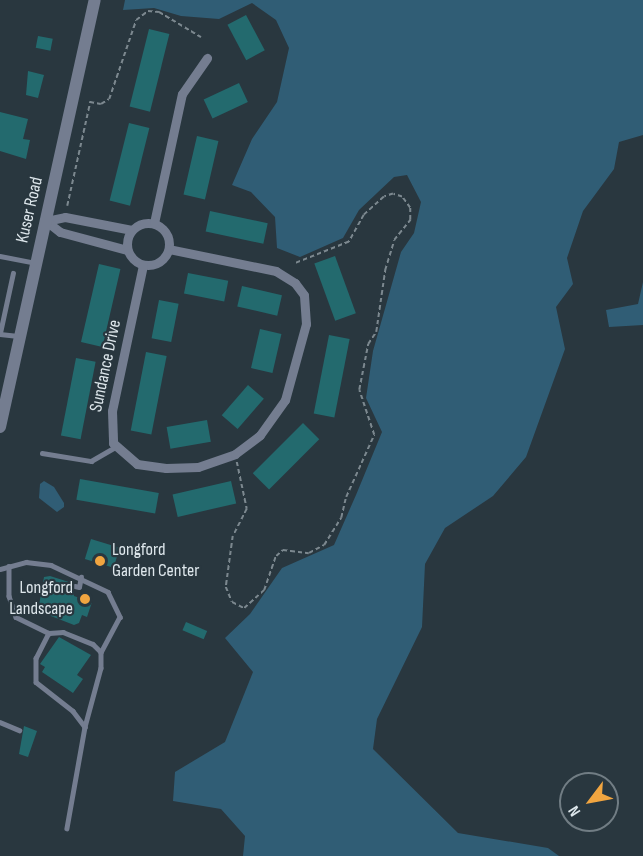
<!DOCTYPE html>
<style>
body{margin:0}
#map{position:relative;width:643px;height:856px;overflow:hidden;background:#29373f;font-family:"Sofia Sans Condensed",sans-serif}
div>[style]{position:absolute}
.green>*{inset:0;background:#305d75}
.building>*{inset:0;background:#236a6e;transform-origin:0 0}
.path>*{height:1.5px;margin-top:-0.75px;transform-origin:0;background:repeating-linear-gradient(90deg,#7c888f 0 4.5px,transparent 0 7.5px)}
.service>*{height:4.5px;margin:-2.25px;padding:0 2.25px;transform-origin:2.25px;border-radius:2.25px;background:#747d90}
.minor>*{height:9px;margin:-4.5px;padding:0 4.5px;transform-origin:4.5px;border-radius:4.5px;background:#747d90}
.minor>.ring{margin:-4.5px;padding:0;box-sizing:content-box;background:none;border:9px solid #747d90;border-radius:50%}
.tertiary>*{height:12px;margin:-6px;padding:0 6px;transform-origin:6px;border-radius:6px;background:#747d90}
.dots>*{width:16px;height:16px;translate:-50% -50%;box-sizing:border-box;border:3px solid #29373f;border-radius:50%}
span{translate:-50% -50%;white-space:nowrap;text-align:center;line-height:1.15;-webkit-text-stroke:4.5px #29373f;paint-order:stroke}
.street-label{font-size:18px;color:#dee7ec}
.poi-label{font-size:18px;color:#dee7ec}
.left{translate:0 -50%;text-align:left}
.right{translate:-100% -50%;text-align:right}
.north{position:absolute;left:559px;top:772px;width:60px;height:60px;box-sizing:border-box;background:#29373f;border:2px solid #717d84;border-radius:50%;rotate:238deg;font-size:16px;font-weight:700;line-height:24px;text-align:center;color:#dee7ec}
.north::after{content:'';display:block;margin:auto;width:21px;height:27px;background:#f1a540;clip-path:polygon(50% 0,100% 100%,50% 72%,0 100%)}
</style>
<div id="map">
<div class="green">
<div style="clip-path:polygon(125px 0,643px 0,643px 135px,619px 142px,614px 169px,583px 211px,567px 258px,573px 284px,556px 307px,565px 349px,526px 457px,493px 496px,445px 528px,425px 564px,422px 627px,377px 719px,373px 749px,458px 833px,548px 848px,559px 856px,243px 856px,245px 836px,221px 809px,173px 801px,175px 772px,225px 742px,253px 672px,225px 638px,250px 614px,282px 568px,334px 545px,356px 495px,382px 432px,366px 398px,373px 351px,401px 252px,414px 233px,421px 202px,407px 175px,394px 177px,359px 210px,343px 238px,300px 257px,277px 248px,275px 217px,251px 192px,232px 185px,252px 139px,277px 102px,289px 48px,276px 20px,252px 3px,219px 19px,181px 16px,154px 8px,123px 10px)"></div>
<div style="clip-path:polygon(643px 282px,643px 325px,609px 327px,606px 310px,638px 304px)"></div>
<div style="clip-path:polygon(44px 481px,54px 487px,64px 503px,64px 507px,57px 512px,39px 498px,40px 484px)"></div>
</div>
<div class="building">
<div style="left:246px;top:15px;width:40px;height:21px;rotate:62deg"></div>
<div style="left:149px;top:29px;width:21px;height:80px;rotate:14deg"></div>
<div style="left:38px;top:36px;width:15px;height:12px;rotate:11deg"></div>
<div style="clip-path:polygon(28px 71px,44px 75px,38px 98px,26px 95px)"></div>
<div style="left:239px;top:83px;width:21px;height:39px;rotate:65deg"></div>
<div style="clip-path:polygon(0 112px,28px 119px,23px 139px,30px 140px,26px 159px,0 151px)"></div>
<div style="left:129px;top:123px;width:21px;height:80px;rotate:14deg"></div>
<div style="left:197px;top:136px;width:22px;height:60px;rotate:13deg"></div>
<div style="left:210px;top:211px;width:59px;height:21px;rotate:12deg"></div>
<div style="left:335px;top:256px;width:61px;height:22px;rotate:70deg"></div>
<div style="left:99px;top:264px;width:22px;height:80px;rotate:13deg"></div>
<div style="left:188px;top:273px;width:41px;height:21px;rotate:11deg"></div>
<div style="left:242px;top:286px;width:41px;height:21px;rotate:13deg"></div>
<div style="left:159px;top:300px;width:20px;height:39px;rotate:11deg"></div>
<div style="left:260px;top:329px;width:22px;height:40px;rotate:13deg"></div>
<div style="left:329px;top:335px;width:21px;height:80px;rotate:11deg"></div>
<div style="left:146px;top:352px;width:21px;height:80px;rotate:11deg"></div>
<div style="left:76px;top:358px;width:20px;height:79px;rotate:11deg"></div>
<div style="left:248px;top:385px;width:21px;height:40px;rotate:41deg"></div>
<div style="left:207px;top:420px;width:22px;height:41px;rotate:80deg"></div>
<div style="left:303px;top:423px;width:23px;height:71px;rotate:45deg"></div>
<div style="left:80px;top:479px;width:80px;height:21px;rotate:10deg"></div>
<div style="left:231px;top:481px;width:23px;height:60px;rotate:77deg"></div>
<div style="left:91px;top:539px;width:30px;height:21px;rotate:17deg"></div>
<div style="clip-path:polygon(50px 576px,72px 583px,74px 596px,92px 602px,87px 617px,82px 615px,79px 623px,74px 625px,38px 611px,44px 577px)"></div>
<div style="left:186px;top:622px;width:23px;height:9px;rotate:23deg"></div>
<div style="clip-path:polygon(59px 637px,91px 655px,77px 675px,83px 679px,73px 693px,42px 672px,45px 667px,40px 664px)"></div>
<div style="clip-path:polygon(24px 726px,37px 731px,28px 757px,19px 754px)"></div>
</div>
<div class="path">
<div style="left:67px;top:206px;width:107px;rotate:-77.5deg"></div>
<div style="left:90px;top:102px;width:11px;rotate:10deg"></div>
<div style="left:101px;top:104px;width:9px;rotate:-32deg"></div>
<div style="left:109px;top:99px;width:83px;rotate:-71.1deg"></div>
<div style="left:136px;top:20px;width:15px;rotate:-37deg"></div>
<div style="left:148px;top:11px;width:11px;rotate:5deg"></div>
<div style="left:159px;top:12px;width:49px;rotate:30.8deg"></div>
<div style="left:237px;top:462px;width:48px;rotate:78deg"></div>
<div style="left:247px;top:509px;width:30px;rotate:117deg"></div>
<div style="left:233px;top:536px;width:51px;rotate:97.8deg"></div>
<div style="left:226px;top:587px;width:16px;rotate:68deg"></div>
<div style="left:232px;top:602px;width:13px;rotate:27deg"></div>
<div style="left:244px;top:608px;width:27px;rotate:-42deg"></div>
<div style="left:264px;top:590px;width:36px;rotate:-71deg"></div>
<div style="left:276px;top:556px;width:9px;rotate:-41deg"></div>
<div style="left:283px;top:550px;width:26px;rotate:7deg"></div>
<div style="left:309px;top:553px;width:17px;rotate:-28deg"></div>
<div style="left:324px;top:545px;width:32px;rotate:-58deg"></div>
<div style="left:341px;top:518px;width:22px;rotate:-77deg"></div>
<div style="left:346px;top:497px;width:68px;rotate:-65.7deg"></div>
<div style="left:374px;top:435px;width:47px;rotate:-108.4deg"></div>
<div style="left:359px;top:390px;width:47px;rotate:-78.9deg"></div>
<div style="left:368px;top:344px;width:14px;rotate:-56deg"></div>
<div style="left:376px;top:332px;width:63px;rotate:-81.7deg"></div>
<div style="left:385px;top:270px;width:31px;rotate:-73deg"></div>
<div style="left:394px;top:240px;width:26px;rotate:-51deg"></div>
<div style="left:410px;top:220px;width:12px;rotate:-90deg"></div>
<div style="left:410px;top:208px;width:14px;rotate:-126deg"></div>
<div style="left:402px;top:197px;width:9px;rotate:-162deg"></div>
<div style="left:393px;top:194px;width:9px;rotate:162deg"></div>
<div style="left:384px;top:197px;width:27px;rotate:138deg"></div>
<div style="left:364px;top:215px;width:31px;rotate:119deg"></div>
<div style="left:349px;top:242px;width:59px;rotate:158.2deg"></div>
</div>
<div class="service">
<div style="left:0;top:256px;width:37px;rotate:11deg"></div>
<div style="left:0;top:333px;width:61px;rotate:-77.8deg"></div>
<div style="left:0;top:334px;width:18px;rotate:6deg"></div>
<div style="left:42px;top:453px;width:50px;rotate:9.3deg"></div>
<div style="left:91px;top:461px;width:28px;rotate:-30deg"></div>
<div style="left:9px;top:566px;width:30px;rotate:90deg"></div>
<div style="left:9px;top:596px;width:22px;rotate:72deg"></div>
<div style="left:16px;top:617px;width:37px;rotate:26deg"></div>
<div style="left:49px;top:633px;width:28px;rotate:117deg"></div>
<div style="left:36px;top:658px;width:24px;rotate:90deg"></div>
<div style="left:36px;top:682px;width:47px;rotate:38.1deg"></div>
<div style="left:73px;top:711px;width:20px;rotate:53deg"></div>
<div style="left:85px;top:727px;width:103px;rotate:100.1deg"></div>
<div style="left:0;top:569px;width:27px;rotate:-15deg"></div>
<div style="left:26px;top:562px;width:25px;rotate:7deg"></div>
<div style="left:51px;top:565px;width:63px;rotate:25.3deg"></div>
<div style="left:108px;top:592px;width:28px;rotate:64deg"></div>
<div style="left:120px;top:617px;width:40px;rotate:118deg"></div>
<div style="left:75px;top:586px;width:4px;rotate:14deg"></div>
<div style="left:79px;top:587px;width:10px;rotate:-79deg"></div>
<div style="left:49px;top:633px;width:14px;rotate:-4deg"></div>
<div style="left:63px;top:632px;width:32px;rotate:22deg"></div>
<div style="left:93px;top:644px;width:11px;rotate:45deg"></div>
<div style="left:101px;top:652px;width:16px;rotate:90deg"></div>
<div style="left:101px;top:668px;width:61px;rotate:105.2deg"></div>
<div style="left:0;top:722px;width:21px;rotate:23deg"></div>
</div>
<div class="minor">
<div style="left:46px;top:221px;width:19px;rotate:-12deg"></div>
<div style="left:65px;top:217px;width:68px;rotate:11deg"></div>
<div style="left:46px;top:221px;width:18px;rotate:38deg"></div>
<div style="left:60px;top:232px;width:69px;rotate:15deg"></div>
<div class="ring" style="left:127px;top:223px;width:33px;height:33px"></div>
<div style="left:154px;top:223px;width:132px;rotate:-77.8deg"></div>
<div style="left:182px;top:94px;width:44px;rotate:-55.2deg"></div>
<div style="left:143px;top:265px;width:149px;rotate:102deg"></div>
<div style="left:112px;top:411px;width:32px;rotate:88deg"></div>
<div style="left:113px;top:443px;width:32px;rotate:41deg"></div>
<div style="left:137px;top:464px;width:29px;rotate:8deg"></div>
<div style="left:166px;top:468px;width:32px;rotate:-2deg"></div>
<div style="left:198px;top:467px;width:39px;rotate:-19deg"></div>
<div style="left:235px;top:454px;width:31px;rotate:-37deg"></div>
<div style="left:260px;top:435px;width:43px;rotate:-54.5deg"></div>
<div style="left:285px;top:400px;width:79px;rotate:-74.6deg"></div>
<div style="left:306px;top:324px;width:29px;rotate:-94deg"></div>
<div style="left:304px;top:295px;width:15px;rotate:-127deg"></div>
<div style="left:295px;top:283px;width:22px;rotate:-148deg"></div>
<div style="left:276px;top:271px;width:109px;rotate:-168.4deg"></div>
</div>
<div class="tertiary">
<div style="left:0;top:427px;width:437px;rotate:-77.5deg"></div>
</div>
<div class="dots">
<div style="left:100px;top:561px;background:#f1a540"></div>
<div style="left:85px;top:599px;background:#f1a540"></div>
</div>
<div class="street-label">
<span style="left:30px;top:210px;rotate:-77deg">Kuser Road</span>
<span style="left:106px;top:366px;rotate:-78deg">Sundance Drive</span>
</div>
<div class="poi-label">
<span class="left" style="left:112px;top:561px">Longford<br>Garden Center</span>
<span class="right" style="left:73px;top:599px">Longford<br>Landscape</span>
</div>
<div class="north">N</div>
</div>
